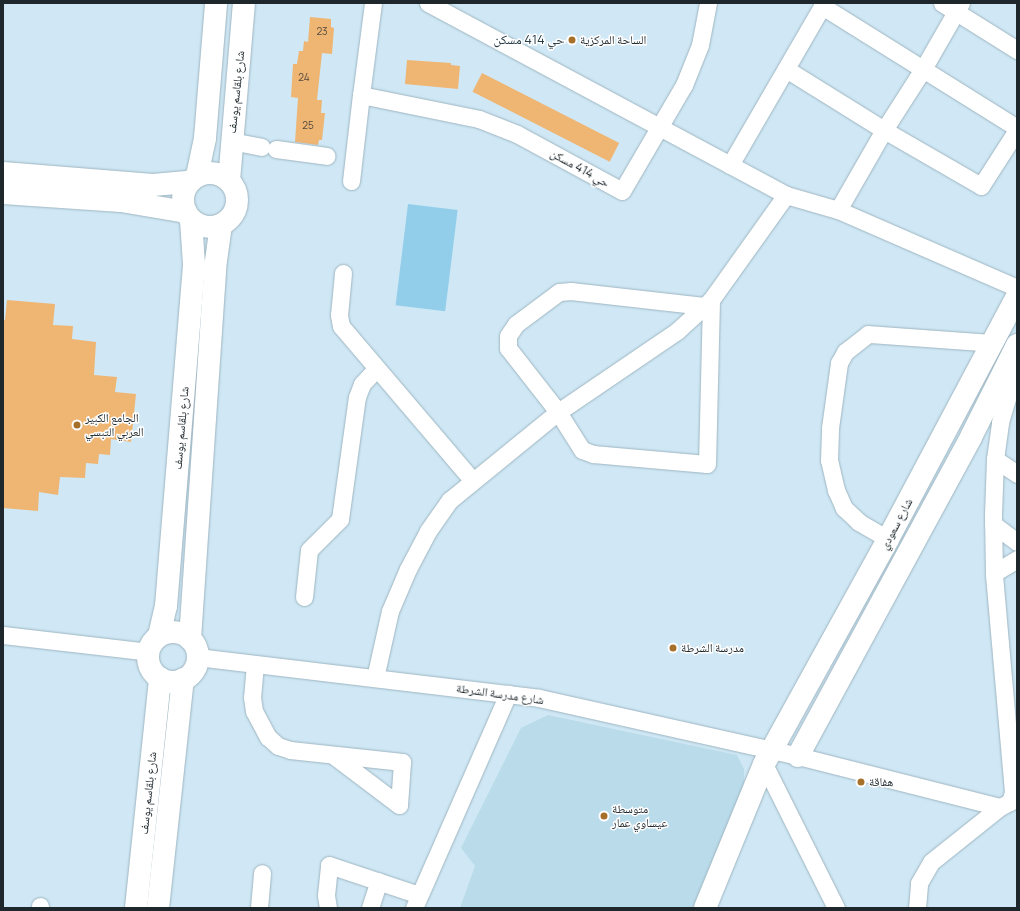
<!DOCTYPE html>
<meta charset="utf-8">
<style>
body{margin:0}
#map{position:relative;width:1020px;height:911px;overflow:hidden;background:#d0e8f5;font-family:Manrope,"Noto Naskh Arabic",sans-serif}
div>[style]{position:absolute}
.built>*{inset:0;background:#badbea}
.green>*{inset:0;background:#92ceea;transform-origin:0 0}
.building>*{inset:0;background:#efb573;transform-origin:0 0}
.roads{filter:drop-shadow(0 0 1px #9eb5c1) drop-shadow(0 0 1px #9eb5c1)}
.street>*{height:17px;margin:-8.5px;padding:0 8.5px;transform-origin:8.5px;border-radius:8.5px;background:#fff}
.secondary>*{height:22px;margin:-11px;padding:0 11px;transform-origin:11px;border-radius:11px;background:#fff}
.primary>*{height:22px;margin:-11px;padding:0 11px;transform-origin:11px;border-radius:11px;background:#fff}
.primary>.ring{margin:-11px;padding:0;box-sizing:content-box;background:none;border:22px solid #fff;border-radius:50%}
.dots>*{width:11px;height:11px;translate:-50% -50%;box-sizing:border-box;border:2px solid #fff;border-radius:50%}
span{translate:-50% -50%;white-space:nowrap;text-align:center;line-height:1.15;-webkit-text-stroke:3px #fff;paint-order:stroke}
.number-label{font-size:10px;color:#524a3e}
.number-label span{-webkit-text-stroke-width:0}
.poi-label{font-size:12px;color:#1e272c}
.left{translate:0 -50%;text-align:left}
.street-label{font-size:12px;color:#1e272c}
.neighbourhood-label{font-size:13px;color:#283c46}
.frame{position:absolute;inset:0;border:4px solid #1e272c;pointer-events:none}
</style>
<div id="map">
<div class="built">
<div style="clip-path:polygon(548px 715px,737px 755px,744px 769px,744px 784px,693px 908px,460px 908px,475px 866px,461px 848px,521px 728px)"></div>
</div>
<div class="green">
<div style="left:408px;top:204px;width:50px;height:102px;rotate:7deg"></div>
</div>
<div class="building">
<div style="clip-path:polygon(310px 17px,331px 19px,331px 27px,334px 28px,332px 54px,322px 53px,317px 100px,322px 100px,321px 113px,325px 113px,322px 140px,319px 140px,318px 145px,295px 142px,298px 98px,291px 97px,293px 64px,297px 64px,299px 51px,303px 51px,304px 41px,308px 42px)"></div>
<div style="clip-path:polygon(407px 60px,451px 63px,451px 65px,460px 66px,458px 89px,405px 84px)"></div>
<div style="left:482px;top:73px;width:154px;height:21px;rotate:27deg"></div>
<div style="clip-path:polygon(7px 300px,55px 304px,53px 325px,73px 326px,72px 339px,96px 342px,94px 375px,117px 377px,115px 392px,136px 394px,131px 442px,111px 439px,110px 455px,99px 454px,98px 464px,86px 463px,85px 478px,60px 477px,58px 495px,39px 492px,38px 511px,3px 508px,3px 320px,5px 320px)"></div>
</div>
<div class="roads">
<div class="street">
<div style="left:373px;top:3px;width:93px;rotate:97.4deg"></div>
<div style="left:361px;top:95px;width:120px;rotate:11.5deg"></div>
<div style="left:479px;top:119px;width:41px;rotate:21.5deg"></div>
<div style="left:517px;top:134px;width:119px;rotate:28.5deg"></div>
<div style="left:622px;top:191px;width:123px;rotate:-59.7deg"></div>
<div style="left:684px;top:85px;width:43px;rotate:-68.2deg"></div>
<div style="left:700px;top:45px;width:43px;rotate:-79.2deg"></div>
<div style="left:428px;top:3px;width:406px;rotate:28.2deg"></div>
<div style="left:786px;top:195px;width:54px;rotate:16.1deg"></div>
<div style="left:838px;top:210px;width:195px;rotate:23.5deg"></div>
<div style="left:942px;top:3px;width:89px;rotate:32.1deg"></div>
<div style="left:822px;top:6px;width:230px;rotate:32deg"></div>
<div style="left:786px;top:69px;width:115px;rotate:31.9deg"></div>
<div style="left:884px;top:130px;width:72px;rotate:-57.4deg"></div>
<div style="left:923px;top:69px;width:76px;rotate:-60.1deg"></div>
<div style="left:231px;top:141px;width:31px;rotate:11deg"></div>
<div style="left:276px;top:149px;width:51px;rotate:7.8deg"></div>
<div style="left:730px;top:165px;width:187px;rotate:-59.9deg"></div>
<div style="left:351px;top:181px;width:87px;rotate:-83.4deg"></div>
<div style="left:838px;top:210px;width:92px;rotate:-60.1deg"></div>
<div style="left:884px;top:130px;width:112px;rotate:30deg"></div>
<div style="left:981px;top:186px;width:67px;rotate:-57.3deg"></div>
<div style="left:343px;top:273px;width:42px;rotate:95.4deg"></div>
<div style="left:339px;top:315px;width:11px;rotate:80deg"></div>
<div style="left:341px;top:326px;width:202px;rotate:49.6deg"></div>
<div style="left:704px;top:306px;width:134px;rotate:-173.6deg"></div>
<div style="left:571px;top:291px;width:12px;rotate:175deg"></div>
<div style="left:559px;top:292px;width:54px;rotate:143.3deg"></div>
<div style="left:516px;top:324px;width:14px;rotate:124deg"></div>
<div style="left:508px;top:336px;width:12px;rotate:90deg"></div>
<div style="left:508px;top:348px;width:81px;rotate:52deg"></div>
<div style="left:558px;top:412px;width:45px;rotate:57.7deg"></div>
<div style="left:582px;top:450px;width:12px;rotate:20deg"></div>
<div style="left:593px;top:454px;width:114px;rotate:5deg"></div>
<div style="left:707px;top:464px;width:164px;rotate:-88.6deg"></div>
<div style="left:995px;top:459px;width:27px;rotate:34deg"></div>
<div style="left:993px;top:524px;width:30px;rotate:37deg"></div>
<div style="left:888px;top:539px;width:34px;rotate:-150deg"></div>
<div style="left:859px;top:522px;width:21px;rotate:-137deg"></div>
<div style="left:844px;top:508px;width:20px;rotate:-114deg"></div>
<div style="left:836px;top:490px;width:31px;rotate:-103deg"></div>
<div style="left:829px;top:460px;width:32px;rotate:-88deg"></div>
<div style="left:830px;top:428px;width:66px;rotate:-82.1deg"></div>
<div style="left:839px;top:363px;width:13px;rotate:-61deg"></div>
<div style="left:845px;top:352px;width:29px;rotate:-38deg"></div>
<div style="left:868px;top:334px;width:126px;rotate:4.1deg"></div>
<div style="left:994px;top:573px;width:27px;rotate:-31deg"></div>
<div style="left:304px;top:597px;width:47px;rotate:-83.9deg"></div>
<div style="left:309px;top:550px;width:44px;rotate:-45deg"></div>
<div style="left:340px;top:519px;width:123px;rotate:-82.1deg"></div>
<div style="left:357px;top:397px;width:14px;rotate:-69deg"></div>
<div style="left:362px;top:384px;width:21px;rotate:-47deg"></div>
<div style="left:3px;top:635px;width:147px;rotate:6.6deg"></div>
<div style="left:197px;top:657px;width:344px;rotate:6.8deg"></div>
<div style="left:539px;top:698px;width:265px;rotate:12.6deg"></div>
<div style="left:798px;top:756px;width:208px;rotate:14.2deg"></div>
<div style="left:1000px;top:807px;width:11px;rotate:-27deg"></div>
<div style="left:1010px;top:802px;width:10px;rotate:-73deg"></div>
<div style="left:1013px;top:792px;width:220px;rotate:-95deg"></div>
<div style="left:994px;top:573px;width:59px;rotate:-91deg"></div>
<div style="left:993px;top:514px;width:55px;rotate:-87.9deg"></div>
<div style="left:995px;top:459px;width:37px;rotate:-82deg"></div>
<div style="left:1000px;top:422px;width:59px;rotate:-73.4deg"></div>
<div style="left:255px;top:664px;width:33px;rotate:95deg"></div>
<div style="left:252px;top:697px;width:14px;rotate:82deg"></div>
<div style="left:254px;top:711px;width:30px;rotate:62deg"></div>
<div style="left:268px;top:737px;width:13px;rotate:42deg"></div>
<div style="left:278px;top:746px;width:13px;rotate:18deg"></div>
<div style="left:290px;top:750px;width:113px;rotate:6.1deg"></div>
<div style="left:402px;top:762px;width:43px;rotate:94deg"></div>
<div style="left:399px;top:805px;width:83px;rotate:-142.9deg"></div>
<div style="left:375px;top:678px;width:69px;rotate:-77.4deg"></div>
<div style="left:390px;top:611px;width:46px;rotate:-66.8deg"></div>
<div style="left:408px;top:569px;width:43px;rotate:-62.2deg"></div>
<div style="left:428px;top:531px;width:38px;rotate:-55deg"></div>
<div style="left:450px;top:500px;width:139px;rotate:-39.2deg"></div>
<div style="left:558px;top:412px;width:144px;rotate:-34.2deg"></div>
<div style="left:677px;top:331px;width:46px;rotate:-42.4deg"></div>
<div style="left:711px;top:300px;width:129px;rotate:-54.5deg"></div>
<div style="left:764px;top:764px;width:161px;rotate:63.4deg"></div>
<div style="left:40px;top:908px;width:2px;rotate:-90deg"></div>
<div style="left:259px;top:908px;width:35px;rotate:-85deg"></div>
<div style="left:328px;top:908px;width:13px;rotate:-99deg"></div>
<div style="left:326px;top:895px;width:30px;rotate:-84deg"></div>
<div style="left:329px;top:865px;width:95px;rotate:18.4deg"></div>
<div style="left:370px;top:908px;width:28px;rotate:-72deg"></div>
<div style="left:414px;top:908px;width:234px;rotate:-66.3deg"></div>
<div style="left:917px;top:908px;width:25px;rotate:-85deg"></div>
<div style="left:919px;top:883px;width:24px;rotate:-60deg"></div>
<div style="left:931px;top:862px;width:88px;rotate:-38.6deg"></div>
</div>
<div class="secondary">
<div style="left:3px;top:173px;width:150px;rotate:4.6deg"></div>
<div style="left:153px;top:185px;width:37px;rotate:-5deg"></div>
<div style="left:3px;top:193px;width:118px;rotate:3.9deg"></div>
<div style="left:121px;top:201px;width:66px;rotate:9.6deg"></div>
<div style="left:798px;top:756px;width:363px;rotate:-61.5deg"></div>
<div style="left:971px;top:437px;width:103px;rotate:-63.4deg"></div>
<div style="left:705px;top:908px;width:156px;rotate:-67.7deg"></div>
<div style="left:764px;top:764px;width:257px;rotate:-61.1deg"></div>
<div style="left:888px;top:539px;width:275px;rotate:-62deg"></div>
</div>
<div class="primary">
<div class="ring" style="left:183px;top:173px;width:32px;height:32px"></div>
<div style="left:197px;top:176px;width:39px;rotate:-78deg"></div>
<div style="left:205px;top:138px;width:135px;rotate:-85.3deg"></div>
<div style="left:229px;top:181px;width:179px;rotate:-85.2deg"></div>
<div class="ring" style="left:148px;top:632px;width:28px;height:28px"></div>
<div style="left:159px;top:636px;width:31px;rotate:-77deg"></div>
<div style="left:166px;top:606px;width:343px;rotate:-85.3deg"></div>
<div style="left:194px;top:264px;width:44px;rotate:-93.9deg"></div>
<div style="left:190px;top:639px;width:372px;rotate:-86.1deg"></div>
<div style="left:215px;top:268px;width:43px;rotate:-82.1deg"></div>
<div style="left:136px;top:908px;width:231px;rotate:-84deg"></div>
<div style="left:158px;top:908px;width:230px;rotate:-83.8deg"></div>
</div>
</div>
<div class="dots">
<div style="left:572px;top:40px;background:#a6702b"></div>
<div style="left:77px;top:425px;background:#a6702b"></div>
<div style="left:673px;top:648px;background:#a6702b"></div>
<div style="left:861px;top:782px;background:#a6702b"></div>
<div style="left:604px;top:816px;background:#a6702b"></div>
</div>
<div class="number-label">
<span style="left:322px;top:32px">23</span>
<span style="left:304px;top:78px">24</span>
<span style="left:308px;top:126px">25</span>
</div>
<div class="poi-label">
<span class="left" style="left:580px;top:40px">الساحة المركزية</span>
<span class="left" style="left:85px;top:425px">الجامع الكبير<br>العربي التبسي</span>
<span class="left" style="left:681px;top:648px">مدرسة الشرطة</span>
<span class="left" style="left:869px;top:782px">هفاقة</span>
<span class="left" style="left:612px;top:816px">متوسطة<br>عيساوي عمار</span>
</div>
<div class="street-label">
<span style="left:236px;top:92px;rotate:-84deg">شارع بلقاسم يوسف</span>
<span style="left:580px;top:168px;rotate:29deg">حي 414 مسكن</span>
<span style="left:181px;top:428px;rotate:-85deg">شارع بلقاسم يوسف</span>
<span style="left:896px;top:524px;rotate:-62deg">شارع سعودي</span>
<span style="left:500px;top:694px;rotate:8deg">شارع مدرسة الشرطة</span>
<span style="left:148px;top:793px;rotate:-84deg">شارع بلقاسم يوسف</span>
</div>
<div class="neighbourhood-label">
<span style="left:529px;top:39px">حي 414 مسكن</span>
</div>
<div class="frame"></div>
</div>
